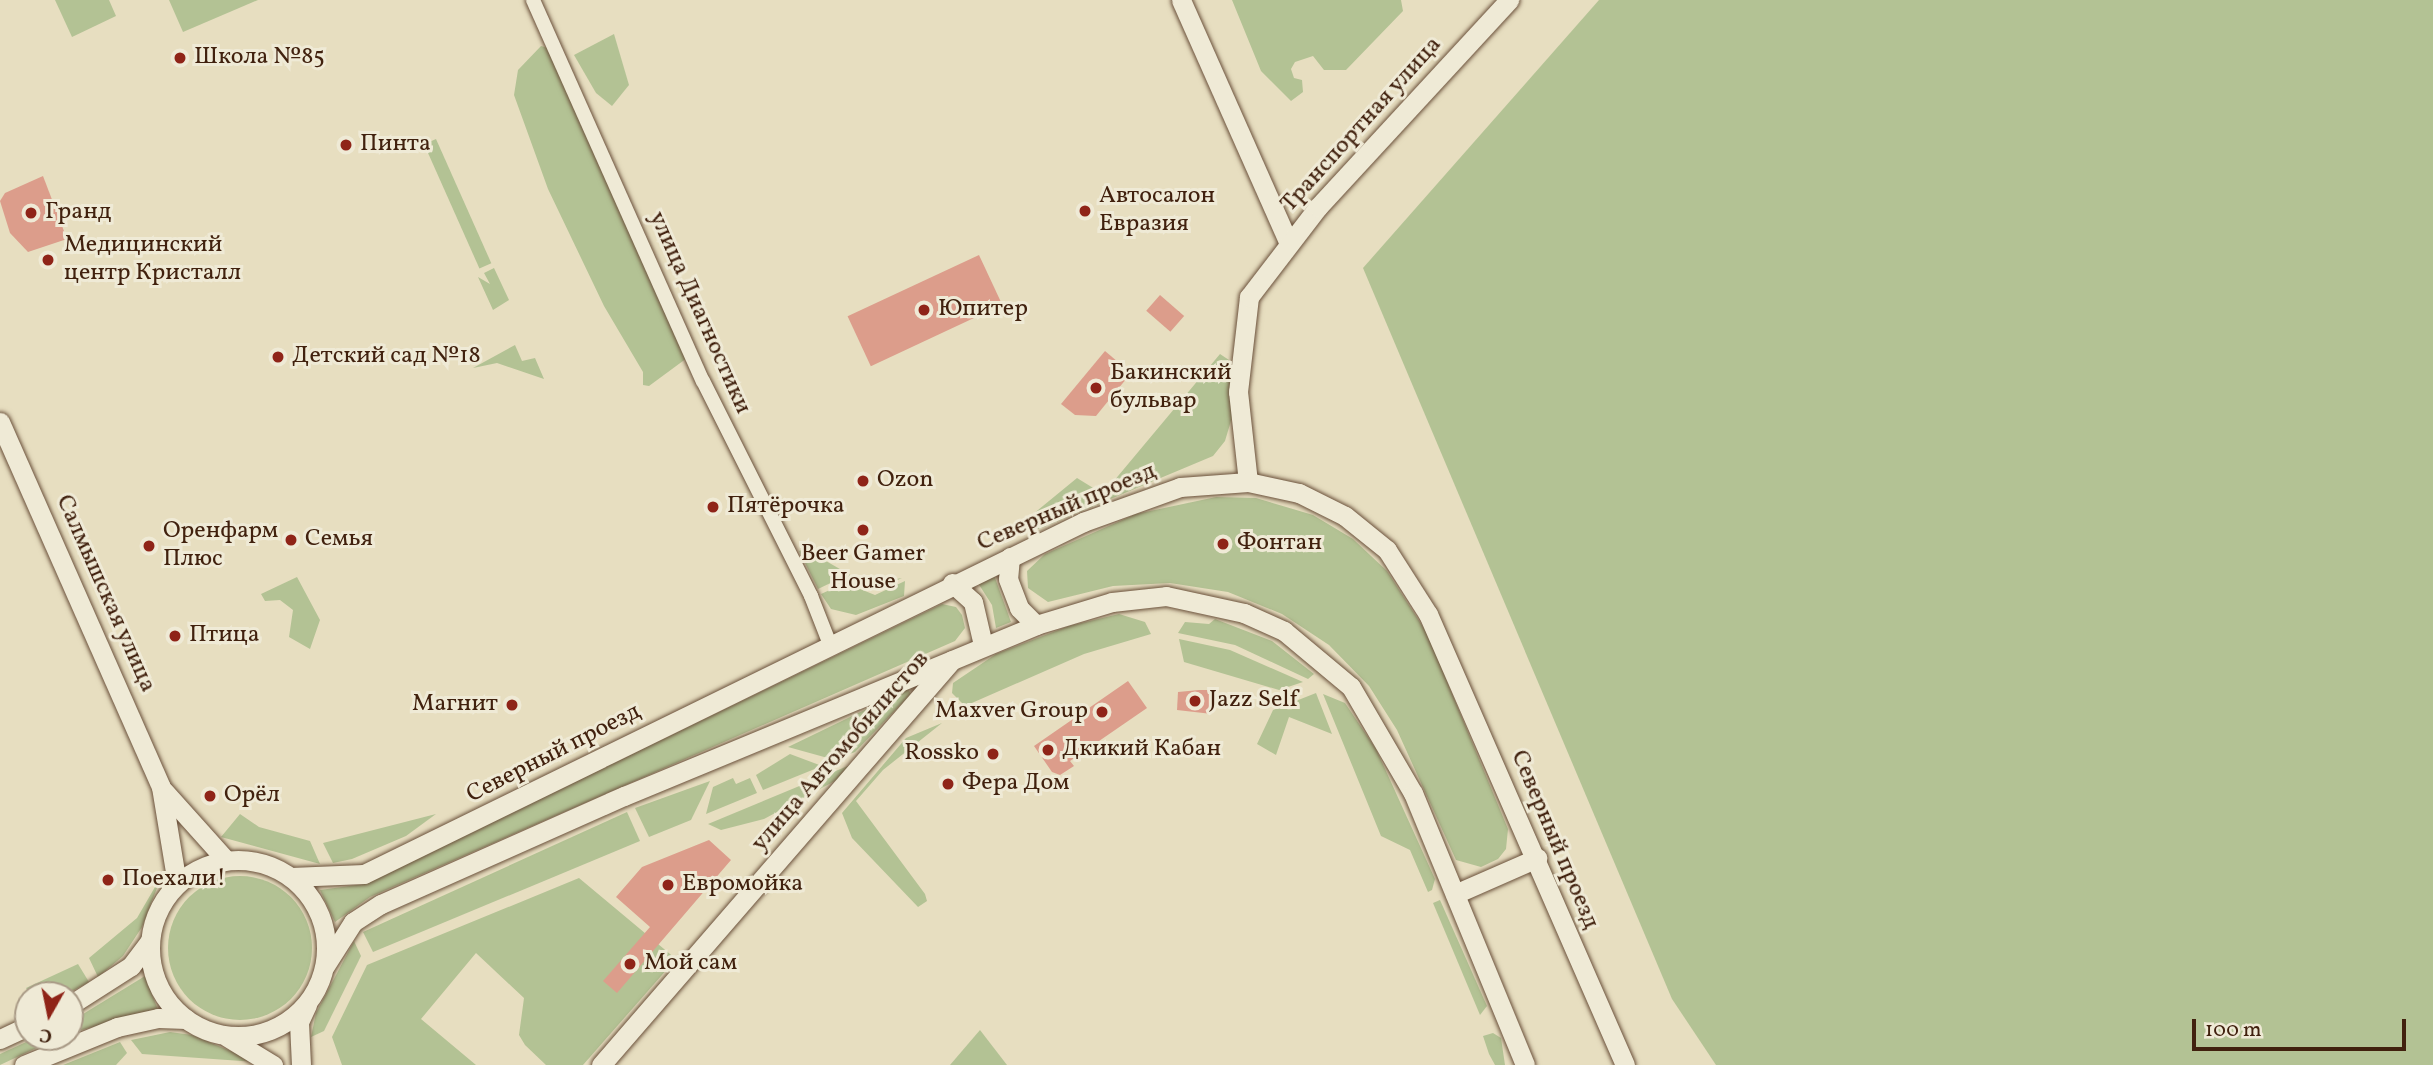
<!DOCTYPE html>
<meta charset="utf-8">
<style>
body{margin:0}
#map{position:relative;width:2433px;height:1065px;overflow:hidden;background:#e7dec0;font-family:Vollkorn,serif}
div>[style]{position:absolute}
.green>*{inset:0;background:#b3c294;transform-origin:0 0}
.round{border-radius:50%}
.building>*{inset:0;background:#dc9d8b;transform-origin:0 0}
.roads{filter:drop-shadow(0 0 2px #6a503a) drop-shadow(0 0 2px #6a503a)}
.street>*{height:14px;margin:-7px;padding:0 7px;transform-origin:7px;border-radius:7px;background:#efead6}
.secondary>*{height:19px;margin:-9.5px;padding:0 9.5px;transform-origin:9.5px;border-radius:9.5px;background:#efead6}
.secondary>.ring{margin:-9.5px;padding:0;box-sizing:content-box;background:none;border:19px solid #efead6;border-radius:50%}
.dots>*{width:19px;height:19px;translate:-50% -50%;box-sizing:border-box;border:4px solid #efead6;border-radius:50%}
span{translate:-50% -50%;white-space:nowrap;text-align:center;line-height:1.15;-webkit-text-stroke:6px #efead6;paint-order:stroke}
.poi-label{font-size:24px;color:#41210e}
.left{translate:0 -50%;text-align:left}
.right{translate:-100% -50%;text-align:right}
.street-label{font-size:24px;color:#41210e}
.north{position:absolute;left:14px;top:981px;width:70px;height:70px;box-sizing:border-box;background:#efead6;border:2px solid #a99a86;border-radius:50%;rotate:189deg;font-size:19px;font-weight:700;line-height:28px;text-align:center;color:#41210e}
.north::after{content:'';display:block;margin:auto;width:24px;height:32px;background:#8f2418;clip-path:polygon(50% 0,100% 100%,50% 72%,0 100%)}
.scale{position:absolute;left:2192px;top:1019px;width:214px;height:32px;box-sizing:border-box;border:4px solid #41210e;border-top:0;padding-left:9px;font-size:21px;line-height:24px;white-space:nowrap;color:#41210e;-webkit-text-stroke:5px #efead6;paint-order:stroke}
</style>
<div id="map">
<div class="green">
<div style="clip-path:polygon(55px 0,109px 0,116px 16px,72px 37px)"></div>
<div style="clip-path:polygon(169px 0,258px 0,183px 32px)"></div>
<div style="clip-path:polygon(1232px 0,1401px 0,1403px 11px,1346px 70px,1324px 70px,1313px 56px,1295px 62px,1291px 69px,1294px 78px,1302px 80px,1303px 92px,1291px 101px,1261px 71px)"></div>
<div style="clip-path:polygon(1599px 0,2433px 0,2433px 1065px,1716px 1065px,1672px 999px,1363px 268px)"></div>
<div style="clip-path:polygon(614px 34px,629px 85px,612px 106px,596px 93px,574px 55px)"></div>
<div style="clip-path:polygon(541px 46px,548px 48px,687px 358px,649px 386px,643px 385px,643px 372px,604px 306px,548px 189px,514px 95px,518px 70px)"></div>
<div style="left:436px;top:139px;width:136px;height:13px;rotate:66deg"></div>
<div style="clip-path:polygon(494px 268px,509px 300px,493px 310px,478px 277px,490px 284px,484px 273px)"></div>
<div style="clip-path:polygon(515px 345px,522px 361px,535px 358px,544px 379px,497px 363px,473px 368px)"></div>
<div style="clip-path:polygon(1220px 354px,1229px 360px,1233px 414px,1225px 441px,1213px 456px,1039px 529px,1021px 524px,1077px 478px,1103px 494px)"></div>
<div style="clip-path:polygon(1216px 497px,1256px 498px,1313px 515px,1353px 539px,1387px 571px,1427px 633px,1508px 829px,1506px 849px,1498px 859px,1481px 867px,1456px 860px,1397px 730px,1369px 686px,1329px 645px,1282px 614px,1228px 592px,1170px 583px,1113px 586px,1048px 602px,1028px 588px,1027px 571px,1045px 554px,1136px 514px)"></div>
<div style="clip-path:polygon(805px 549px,866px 584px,902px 578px,875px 590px,843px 577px,818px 589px,799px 551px)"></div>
<div style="clip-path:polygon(994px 575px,1011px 622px,996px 628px,992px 605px,978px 583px)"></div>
<div style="clip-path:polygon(297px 577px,320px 620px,310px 649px,289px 637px,293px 610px,280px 600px,265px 601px,261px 594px)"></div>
<div style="clip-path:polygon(905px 581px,904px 596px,856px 615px,831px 609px,821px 594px,845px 583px,875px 595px)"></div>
<div style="clip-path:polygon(942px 604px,956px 607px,962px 615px,965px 628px,955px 641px,370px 897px,335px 922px,320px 890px,364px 884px)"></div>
<div style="clip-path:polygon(1119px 614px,1145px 622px,1151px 634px,1084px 654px,965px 706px,952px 693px,953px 683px,996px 654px,1069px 626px)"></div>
<div style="clip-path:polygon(1215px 619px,1272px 641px,1314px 674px,1308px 679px,1235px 645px,1178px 633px,1185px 622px,1209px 624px)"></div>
<div style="clip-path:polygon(1179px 639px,1230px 650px,1303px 682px,1279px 690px,1184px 662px)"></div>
<div style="clip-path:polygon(908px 689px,911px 694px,855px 752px,835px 760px,788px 747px)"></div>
<div style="clip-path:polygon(1316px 693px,1332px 734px,1289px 717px,1276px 755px,1257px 744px,1273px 710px)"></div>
<div style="clip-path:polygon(1323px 694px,1345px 703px,1376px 749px,1435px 879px,1432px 890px,1428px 892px,1410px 850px,1381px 836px)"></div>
<div style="clip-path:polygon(942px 723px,883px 770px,856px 801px,925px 894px,927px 901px,918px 907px,852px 838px,842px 813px,906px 738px)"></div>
<div style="clip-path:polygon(790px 754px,822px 766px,763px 790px,756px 775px)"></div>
<div style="clip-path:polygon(855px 763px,846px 775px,764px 819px,721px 830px,708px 824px)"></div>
<div style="clip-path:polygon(733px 778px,736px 784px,750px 778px,757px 793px,706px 814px,713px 787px)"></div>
<div style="clip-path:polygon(710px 781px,691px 820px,649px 837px,635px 808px)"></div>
<div style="clip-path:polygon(627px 812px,640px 841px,373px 952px,363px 932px)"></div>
<div style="clip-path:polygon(240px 814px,259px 827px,310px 841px,320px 864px,221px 837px)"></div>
<div style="clip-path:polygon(436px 814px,406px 836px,352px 859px,333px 863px,323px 843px)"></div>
<div style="clip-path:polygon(162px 875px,142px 927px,123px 956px,98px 977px,89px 958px,137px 918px)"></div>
<div class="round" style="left:168px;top:876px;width:144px;height:144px"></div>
<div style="clip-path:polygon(579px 878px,676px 959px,583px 1065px,546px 1065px,525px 1045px,519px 1035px,524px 998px,476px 953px,421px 1019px,476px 1065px,342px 1065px,332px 1037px,367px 965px)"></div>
<div style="clip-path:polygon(1440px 900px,1487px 1006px,1480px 1015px,1433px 903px)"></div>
<div style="clip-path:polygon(354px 941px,361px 956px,324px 1031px,311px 1037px,316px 1013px)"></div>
<div style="clip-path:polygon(78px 964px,89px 982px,65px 995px,30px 995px,26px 988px)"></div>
<div style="clip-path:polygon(145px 976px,158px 1010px,70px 1033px,70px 1022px)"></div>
<div style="clip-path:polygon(980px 1030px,1007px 1065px,950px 1065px)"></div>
<div style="clip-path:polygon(170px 1032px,192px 1035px,257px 1062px,142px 1054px,131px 1040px)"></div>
<div style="clip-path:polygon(1493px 1033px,1501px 1038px,1505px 1065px,1495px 1065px,1489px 1054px,1483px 1036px)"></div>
<div style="clip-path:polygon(37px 1037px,60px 1037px,0 1065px,0 1054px)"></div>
<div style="clip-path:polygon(120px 1042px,127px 1053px,116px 1065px,63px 1065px)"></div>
</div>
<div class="building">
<div style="clip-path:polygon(43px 176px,67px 239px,28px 252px,10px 233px,0 201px,5px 193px)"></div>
<div style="left:979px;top:255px;width:55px;height:145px;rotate:65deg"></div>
<div style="left:1160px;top:295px;width:32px;height:21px;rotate:41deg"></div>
<div style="clip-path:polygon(1105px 351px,1131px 373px,1096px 416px,1075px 415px,1061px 404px)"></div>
<div style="clip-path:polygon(1128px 681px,1147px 708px,1070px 761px,1074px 766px,1060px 775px,1052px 772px,1034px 746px)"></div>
<div style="clip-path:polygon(1199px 690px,1213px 690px,1212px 714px,1177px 710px,1178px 692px)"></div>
<div style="clip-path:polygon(709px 840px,731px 860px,617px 993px,603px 981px,650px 927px,616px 897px,642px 867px)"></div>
</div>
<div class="roads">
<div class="street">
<div style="left:533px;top:0;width:417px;rotate:66deg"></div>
<div style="left:703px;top:381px;width:241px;rotate:63.3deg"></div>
<div style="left:811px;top:596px;width:49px;rotate:68.6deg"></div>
</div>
<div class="secondary">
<div style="left:1181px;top:0;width:265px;rotate:66.1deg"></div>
<div style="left:0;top:422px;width:399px;rotate:66.2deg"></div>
<div style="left:161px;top:787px;width:98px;rotate:80.6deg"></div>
<div style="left:1248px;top:482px;width:91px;rotate:-96.3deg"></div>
<div style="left:1238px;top:392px;width:96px;rotate:-83.4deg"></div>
<div style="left:1249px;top:297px;width:113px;rotate:-52.5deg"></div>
<div style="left:1318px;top:207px;width:282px;rotate:-47.3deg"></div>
<div style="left:1010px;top:557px;width:22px;rotate:95deg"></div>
<div style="left:1008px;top:579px;width:31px;rotate:69deg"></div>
<div style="left:1019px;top:608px;width:24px;rotate:45deg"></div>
<div style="left:952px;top:583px;width:28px;rotate:42deg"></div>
<div style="left:973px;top:602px;width:44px;rotate:76.9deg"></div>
<div style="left:164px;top:791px;width:93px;rotate:48.1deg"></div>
<div class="ring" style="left:150px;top:860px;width:157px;height:157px"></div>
<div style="left:291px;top:877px;width:73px;rotate:-2.4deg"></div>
<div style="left:364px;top:874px;width:801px;rotate:-26.08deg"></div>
<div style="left:1083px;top:522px;width:103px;rotate:-19.8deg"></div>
<div style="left:1180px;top:487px;width:68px;rotate:-4.2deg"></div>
<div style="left:1248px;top:482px;width:52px;rotate:12.2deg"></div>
<div style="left:1299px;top:493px;width:51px;rotate:26.6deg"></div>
<div style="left:1345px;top:516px;width:54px;rotate:39deg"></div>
<div style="left:1387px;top:550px;width:76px;rotate:57.4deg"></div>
<div style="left:1428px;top:614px;width:492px;rotate:66.4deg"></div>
<div style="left:1455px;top:894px;width:90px;rotate:-23.7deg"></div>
<div style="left:325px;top:966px;width:52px;rotate:-57.5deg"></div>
<div style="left:353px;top:922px;width:33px;rotate:-33deg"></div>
<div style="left:381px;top:904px;width:266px;rotate:-24deg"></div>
<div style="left:624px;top:796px;width:446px;rotate:-22.5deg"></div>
<div style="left:1036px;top:625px;width:79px;rotate:-16.8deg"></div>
<div style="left:1112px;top:602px;width:54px;rotate:-6.3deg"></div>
<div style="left:1166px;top:596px;width:80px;rotate:12.3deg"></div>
<div style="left:1244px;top:613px;width:44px;rotate:24.2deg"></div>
<div style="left:1284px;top:631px;width:87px;rotate:39.9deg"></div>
<div style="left:1351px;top:687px;width:123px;rotate:59.7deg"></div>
<div style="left:1413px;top:793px;width:294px;rotate:67.6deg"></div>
<div style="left:70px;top:1005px;width:72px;rotate:-32.6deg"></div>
<div style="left:131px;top:966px;width:31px;rotate:-53deg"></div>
<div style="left:227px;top:1037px;width:54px;rotate:31.3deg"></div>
<div style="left:0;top:1039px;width:31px;rotate:-25deg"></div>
<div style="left:24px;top:1065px;width:100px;rotate:-22.2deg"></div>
<div style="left:117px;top:1027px;width:42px;rotate:-12.4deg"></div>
<div style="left:158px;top:1018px;width:28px;rotate:2deg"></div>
<div style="left:301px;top:1065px;width:43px;rotate:-92.7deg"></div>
<div style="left:299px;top:1022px;width:19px;rotate:-65deg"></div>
<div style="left:601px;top:1065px;width:536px;rotate:-49.09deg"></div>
</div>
</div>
<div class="dots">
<div style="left:180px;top:58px;background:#8f2418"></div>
<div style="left:346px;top:145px;background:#8f2418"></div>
<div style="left:1085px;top:211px;background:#8f2418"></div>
<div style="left:31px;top:213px;background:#8f2418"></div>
<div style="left:48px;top:260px;background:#8f2418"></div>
<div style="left:924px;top:310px;background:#8f2418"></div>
<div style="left:278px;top:357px;background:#8f2418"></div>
<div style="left:1096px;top:388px;background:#8f2418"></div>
<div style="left:863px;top:481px;background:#8f2418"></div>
<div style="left:713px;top:507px;background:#8f2418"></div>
<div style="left:863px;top:530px;background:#8f2418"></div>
<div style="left:291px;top:540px;background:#8f2418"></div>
<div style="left:1223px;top:544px;background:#8f2418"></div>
<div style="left:149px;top:546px;background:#8f2418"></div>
<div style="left:175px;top:636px;background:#8f2418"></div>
<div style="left:1195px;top:701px;background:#8f2418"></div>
<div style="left:512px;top:705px;background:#8f2418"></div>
<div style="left:1102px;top:712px;background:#8f2418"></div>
<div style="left:1048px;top:750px;background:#8f2418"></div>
<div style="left:993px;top:754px;background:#8f2418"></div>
<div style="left:948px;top:784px;background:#8f2418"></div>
<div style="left:210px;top:796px;background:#8f2418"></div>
<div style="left:108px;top:880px;background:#8f2418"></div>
<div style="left:668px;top:885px;background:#8f2418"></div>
<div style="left:630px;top:964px;background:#8f2418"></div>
</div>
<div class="poi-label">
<span class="left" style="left:194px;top:58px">Школа №85</span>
<span class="left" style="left:360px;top:145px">Пинта</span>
<span class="left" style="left:1099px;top:211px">Автосалон<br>Евразия</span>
<span class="left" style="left:45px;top:213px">Гранд</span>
<span class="left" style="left:64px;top:260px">Медицинский<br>центр Кристалл</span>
<span class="left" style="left:938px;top:310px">Юпитер</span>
<span class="left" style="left:292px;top:357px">Детский сад №18</span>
<span class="left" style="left:1110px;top:388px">Бакинский<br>бульвар</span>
<span class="left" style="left:877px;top:481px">Ozon</span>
<span class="left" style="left:727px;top:507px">Пятёрочка</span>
<span class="left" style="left:163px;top:546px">Оренфарм<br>Плюс</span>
<span class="left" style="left:305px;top:540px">Семья</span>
<span class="left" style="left:1237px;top:544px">Фонтан</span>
<span style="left:863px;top:569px">Beer Gamer<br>House</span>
<span class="left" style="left:189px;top:636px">Птица</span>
<span class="left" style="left:1209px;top:701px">Jazz Self</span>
<span class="right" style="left:498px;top:705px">Магнит</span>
<span class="right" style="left:1088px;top:712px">Maxver Group</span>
<span class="left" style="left:1062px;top:750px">Дкикий Кабан</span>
<span class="right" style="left:979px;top:754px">Rossko</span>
<span class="left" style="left:962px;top:784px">Фера Дом</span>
<span class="left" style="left:224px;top:796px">Орёл</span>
<span class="left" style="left:122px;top:880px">Поехали!</span>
<span class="left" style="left:682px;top:885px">Евромойка</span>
<span class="left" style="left:644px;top:964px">Мой сам</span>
</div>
<div class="street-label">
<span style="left:1362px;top:125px;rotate:-48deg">Транспортная улица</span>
<span style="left:699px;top:313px;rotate:66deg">улица Диагностики</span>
<span style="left:1067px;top:508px;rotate:-23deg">Северный проезд</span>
<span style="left:105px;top:594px;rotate:66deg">Салмышская улица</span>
<span style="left:841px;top:752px;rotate:-49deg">улица Автомобилистов</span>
<span style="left:554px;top:754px;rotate:-27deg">Северный проезд</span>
<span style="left:1554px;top:840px;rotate:67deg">Северный проезд</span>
</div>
<div class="north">С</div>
<div class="scale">100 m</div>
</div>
